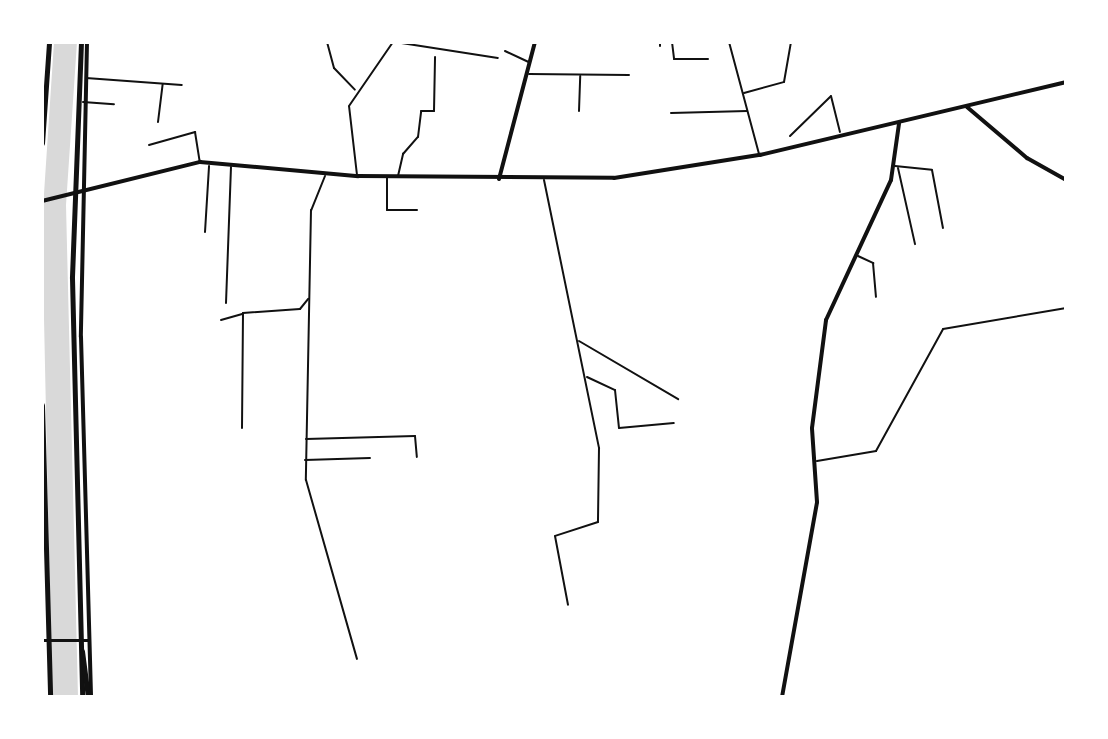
<!DOCTYPE html>
<style>
body{margin:0}
#map{position:relative;width:1108px;height:739px;overflow:hidden;background:#fff;font-family:"Fira Sans Condensed",sans-serif}
div>[style]{position:absolute}
.water>*{inset:0;background:#d9d9d9}
.path>*{height:2px;margin:-1px;padding:0 1px;transform-origin:1px;border-radius:1px;background:#111}
.service>*{height:2px;margin:-1px;padding:0 1px;transform-origin:1px;border-radius:1px;background:#111}
.minor>*{height:3px;margin:-1.5px;padding:0 1.5px;transform-origin:1.5px;border-radius:1.5px;background:#111}
.tertiary>*{height:4px;margin:-2px;padding:0 2px;transform-origin:2px;border-radius:2px;background:#111}
.secondary>*{height:4px;margin:-2px;padding:0 2px;transform-origin:2px;border-radius:2px;background:#111}
.trunk>*{height:5px;margin:-2.5px;padding:0 2.5px;transform-origin:2.5px;border-radius:2.5px;background:#111}
span{translate:-50% -50%;white-space:nowrap;text-align:center;line-height:1.15;-webkit-text-stroke:6px #fff;paint-order:stroke}
.frame{position:absolute;inset:0;border:44px solid #fff;pointer-events:none}
</style>
<div id="map">
<div class="water">
<div style="clip-path:polygon(54px 42px,77px 42px,66px 205px,78px 697px,52px 697px,42px 224px)"></div>
</div>
<div class="path">
<div style="left:327px;top:42px;width:27px;rotate:75deg"></div>
<div style="left:334px;top:68px;width:30px;rotate:46deg"></div>
<div style="left:790px;top:136px;width:57px;rotate:-44.3deg"></div>
<div style="left:831px;top:96px;width:37px;rotate:76deg"></div>
</div>
<div class="service">
<div style="left:395px;top:42px;width:104px;rotate:8.8deg"></div>
<div style="left:660px;top:42px;width:4px;rotate:90deg"></div>
<div style="left:672px;top:42px;width:17px;rotate:83deg"></div>
<div style="left:674px;top:59px;width:34px"></div>
<div style="left:729px;top:42px;width:116px;rotate:75deg"></div>
<div style="left:505px;top:51px;width:26px;rotate:25deg"></div>
<div style="left:529px;top:74px;width:100px;rotate:0.6deg"></div>
<div style="left:86px;top:78px;width:96px;rotate:4.2deg"></div>
<div style="left:744px;top:93px;width:41px;rotate:-15.4deg"></div>
<div style="left:784px;top:82px;width:41px;rotate:-80.1deg"></div>
<div style="left:83px;top:102px;width:31px;rotate:4deg"></div>
<div style="left:579px;top:111px;width:35px;rotate:-88deg"></div>
<div style="left:671px;top:113px;width:76px;rotate:-1.5deg"></div>
<div style="left:158px;top:122px;width:38px;rotate:-83deg"></div>
<div style="left:149px;top:145px;width:48px;rotate:-15.8deg"></div>
<div style="left:195px;top:132px;width:30px;rotate:81deg"></div>
<div style="left:895px;top:166px;width:37px;rotate:6deg"></div>
<div style="left:932px;top:170px;width:59px;rotate:79.3deg"></div>
<div style="left:898px;top:168px;width:78px;rotate:77.4deg"></div>
<div style="left:357px;top:175px;width:69px;rotate:-96.6deg"></div>
<div style="left:349px;top:106px;width:78px;rotate:-55.5deg"></div>
<div style="left:325px;top:176px;width:37px;rotate:112deg"></div>
<div style="left:311px;top:210px;width:270px;rotate:91.1deg"></div>
<div style="left:306px;top:480px;width:186px;rotate:74.1deg"></div>
<div style="left:398px;top:176px;width:23px;rotate:-77deg"></div>
<div style="left:403px;top:154px;width:23px;rotate:-49deg"></div>
<div style="left:418px;top:137px;width:26px;rotate:-83deg"></div>
<div style="left:421px;top:111px;width:13px"></div>
<div style="left:434px;top:111px;width:54px;rotate:-88.9deg"></div>
<div style="left:387px;top:178px;width:32px;rotate:90deg"></div>
<div style="left:387px;top:210px;width:30px"></div>
<div style="left:544px;top:180px;width:274px;rotate:78.4deg"></div>
<div style="left:599px;top:448px;width:74px;rotate:90.8deg"></div>
<div style="left:598px;top:522px;width:45px;rotate:162deg"></div>
<div style="left:555px;top:536px;width:70px;rotate:79.3deg"></div>
<div style="left:205px;top:232px;width:66px;rotate:-86.5deg"></div>
<div style="left:858px;top:256px;width:17px;rotate:25deg"></div>
<div style="left:873px;top:263px;width:34px;rotate:85deg"></div>
<div style="left:226px;top:303px;width:136px;rotate:-87.9deg"></div>
<div style="left:221px;top:320px;width:22px;rotate:-16deg"></div>
<div style="left:579px;top:341px;width:115px;rotate:30.4deg"></div>
<div style="left:587px;top:377px;width:31px;rotate:25deg"></div>
<div style="left:615px;top:390px;width:38px;rotate:84deg"></div>
<div style="left:619px;top:428px;width:55px;rotate:-5.2deg"></div>
<div style="left:242px;top:428px;width:115px;rotate:-89.5deg"></div>
<div style="left:243px;top:313px;width:57px;rotate:-4deg"></div>
<div style="left:300px;top:309px;width:13px;rotate:-51deg"></div>
<div style="left:306px;top:439px;width:109px;rotate:-1.6deg"></div>
<div style="left:415px;top:436px;width:21px;rotate:85deg"></div>
<div style="left:305px;top:460px;width:65px;rotate:-1.8deg"></div>
<div style="left:817px;top:461px;width:60px;rotate:-9.6deg"></div>
<div style="left:876px;top:451px;width:139px;rotate:-61.2deg"></div>
<div style="left:943px;top:329px;width:125px;rotate:-9.7deg"></div>
</div>
<div class="minor">
<div style="left:42px;top:640px;width:46px"></div>
</div>
<div class="tertiary">
<div style="left:967px;top:107px;width:79px;rotate:40.4deg"></div>
<div style="left:1027px;top:158px;width:45px;rotate:29.4deg"></div>
<div style="left:499px;top:179px;width:142px;rotate:-75.3deg"></div>
<div style="left:782px;top:697px;width:198px;rotate:-79.8deg"></div>
<div style="left:817px;top:502px;width:74px;rotate:-93.9deg"></div>
<div style="left:812px;top:428px;width:109px;rotate:-82.6deg"></div>
<div style="left:826px;top:320px;width:154px;rotate:-65.1deg"></div>
<div style="left:891px;top:180px;width:57px;rotate:-81.9deg"></div>
</div>
<div class="secondary">
<div style="left:87px;top:42px;width:295px;rotate:91.2deg"></div>
<div style="left:81px;top:337px;width:360px;rotate:88.4deg"></div>
<div style="left:42px;top:201px;width:163px;rotate:-13.9deg"></div>
<div style="left:200px;top:162px;width:159px;rotate:5.1deg"></div>
<div style="left:358px;top:176px;width:256px;rotate:0.4deg"></div>
<div style="left:614px;top:178px;width:148px;rotate:-9deg"></div>
<div style="left:760px;top:155px;width:315px;rotate:-13.4deg"></div>
</div>
<div class="trunk">
<div style="left:81px;top:42px;width:236px;rotate:92.2deg"></div>
<div style="left:72px;top:278px;width:419px;rotate:88.6deg"></div>
<div style="left:42px;top:143px;width:101px;rotate:-86deg"></div>
<div style="left:42px;top:405px;width:292px;rotate:88.4deg"></div>
<div style="left:82px;top:651px;width:46px;rotate:82.6deg"></div>
</div>
<div class="frame"></div>
</div>
